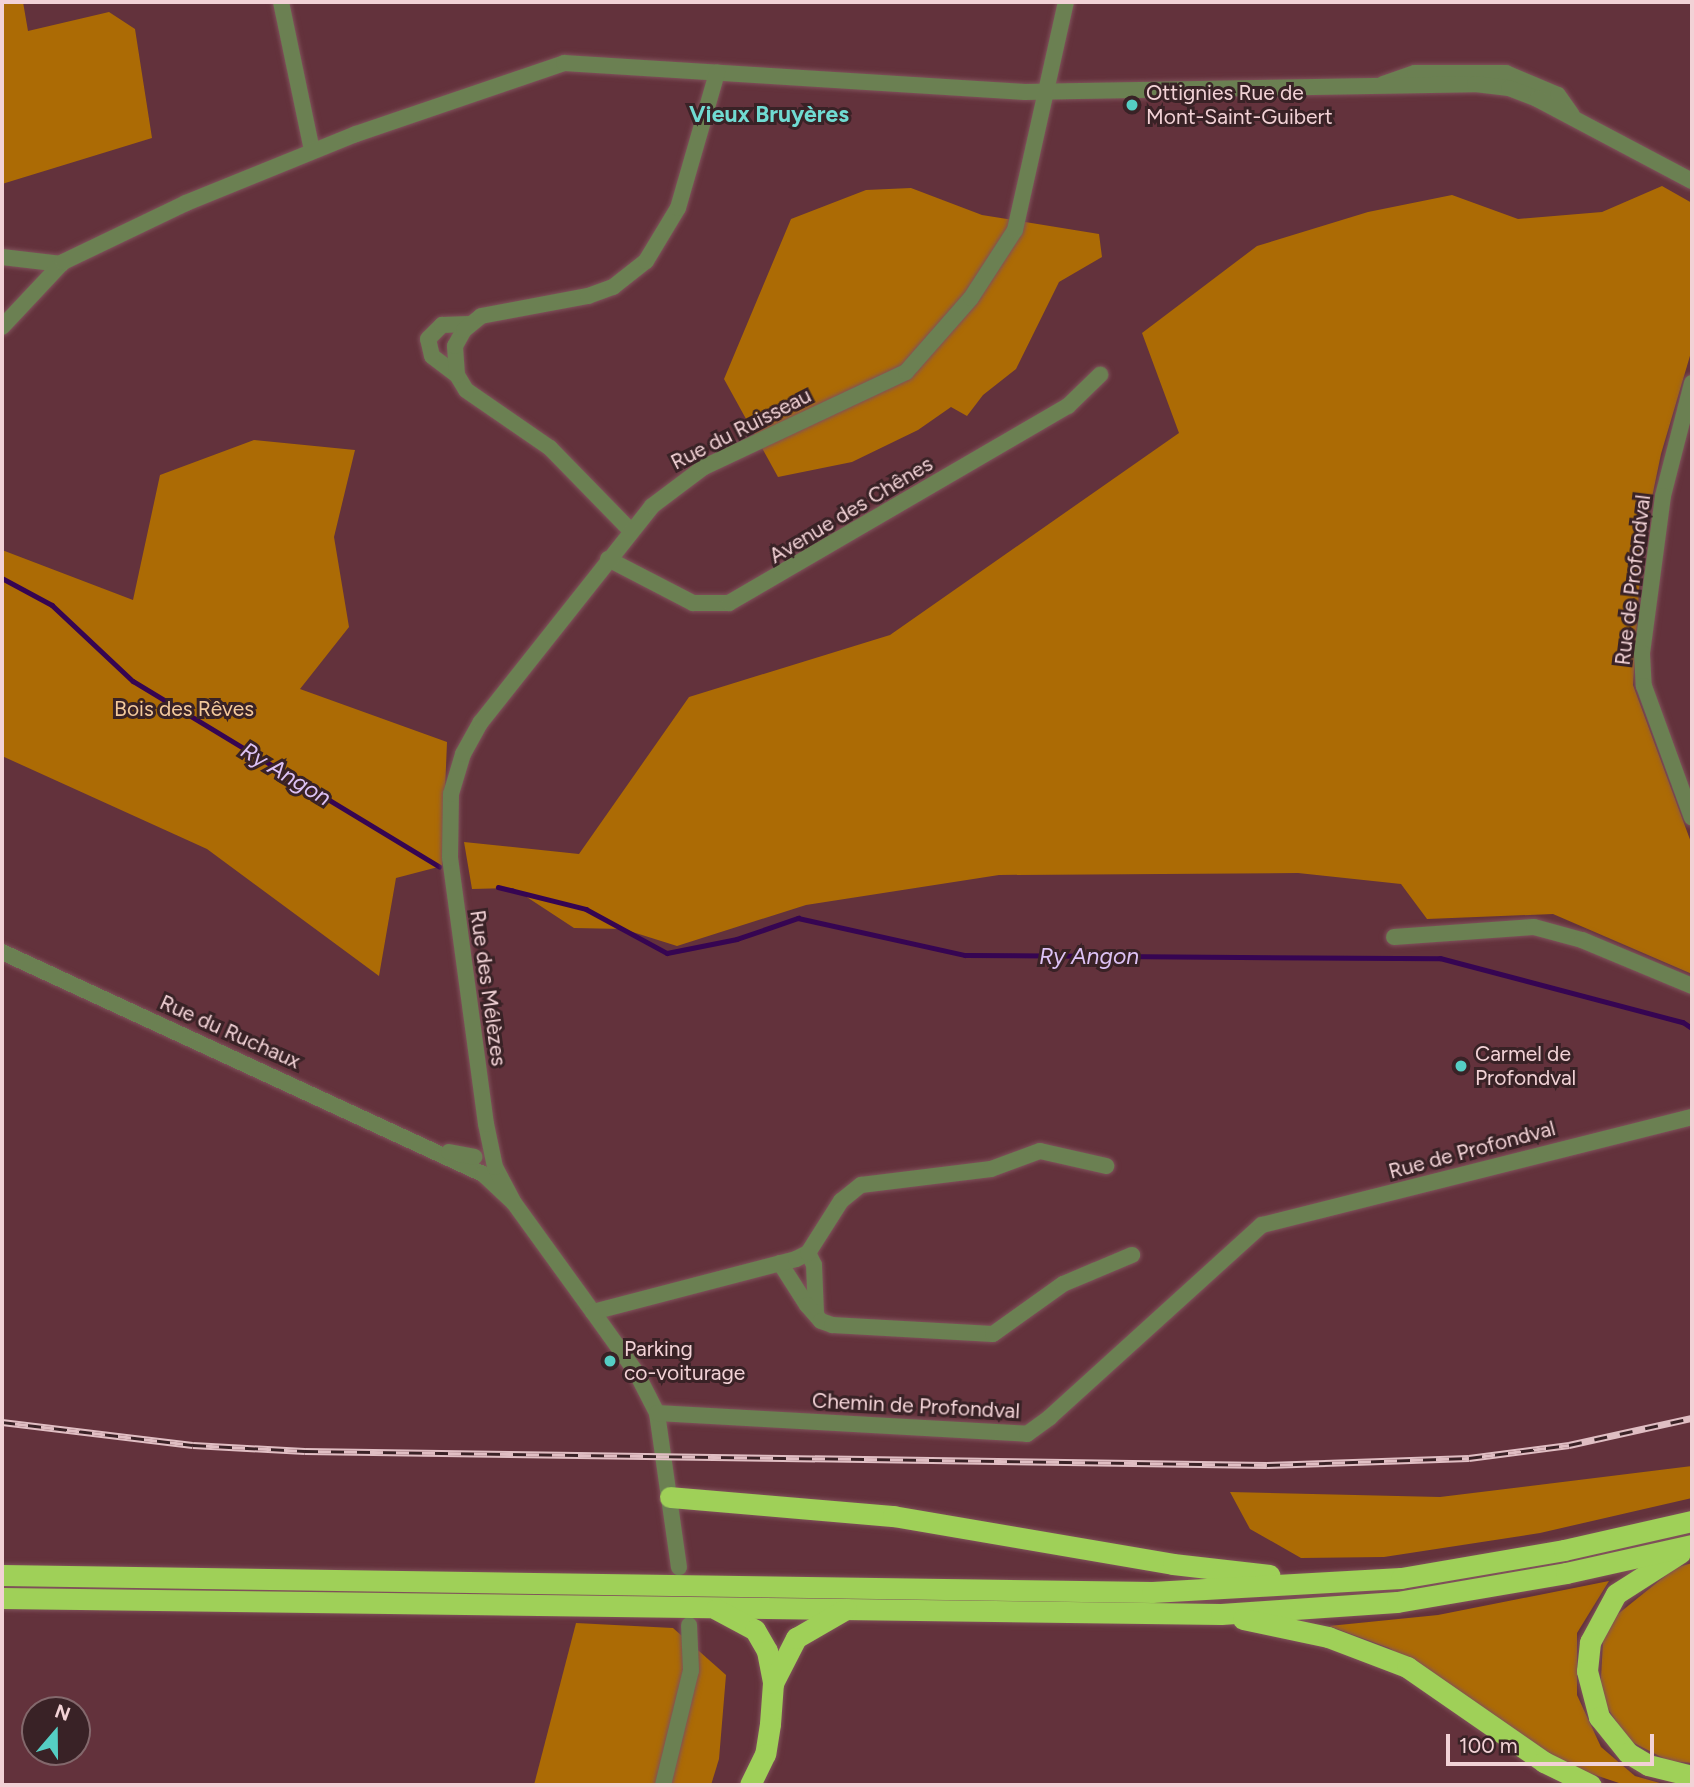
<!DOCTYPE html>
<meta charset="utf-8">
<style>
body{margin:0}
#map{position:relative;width:1694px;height:1787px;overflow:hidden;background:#63323c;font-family:Figtree,sans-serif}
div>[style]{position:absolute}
.forest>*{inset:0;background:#ac6b05}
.stream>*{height:4.5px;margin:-2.25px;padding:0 2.25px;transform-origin:2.25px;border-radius:2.25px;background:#360552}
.roads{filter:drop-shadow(0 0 2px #80525b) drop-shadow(0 0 2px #80525b)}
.minor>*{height:16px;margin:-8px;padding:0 8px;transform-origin:8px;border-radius:8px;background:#6b8052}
.highway>*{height:21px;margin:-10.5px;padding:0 10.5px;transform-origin:10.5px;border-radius:10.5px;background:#9fd058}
.rail>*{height:7px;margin-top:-3.5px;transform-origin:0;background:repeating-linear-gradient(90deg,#392226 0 13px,#e0bec3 0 26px);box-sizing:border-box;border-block:2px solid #e0bec3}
.dots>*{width:19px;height:19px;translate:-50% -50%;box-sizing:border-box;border:4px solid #392226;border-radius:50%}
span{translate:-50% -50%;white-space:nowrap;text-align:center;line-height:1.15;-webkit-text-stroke:6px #392226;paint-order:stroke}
.poi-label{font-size:21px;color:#f2d2d6}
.left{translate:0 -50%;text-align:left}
.street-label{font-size:21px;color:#f2d2d6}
.park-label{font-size:21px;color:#f3c99c}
.neighbourhood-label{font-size:23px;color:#70dbd2;font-weight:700}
.water-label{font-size:23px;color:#ddc2f5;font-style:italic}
.frame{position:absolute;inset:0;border:4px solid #f2d2d6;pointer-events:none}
.north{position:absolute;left:21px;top:1696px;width:70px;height:70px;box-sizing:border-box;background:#392226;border:2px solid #83686c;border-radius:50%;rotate:20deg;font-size:19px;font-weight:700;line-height:28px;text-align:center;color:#f2d2d6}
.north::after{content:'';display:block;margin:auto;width:24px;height:32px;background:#55cec4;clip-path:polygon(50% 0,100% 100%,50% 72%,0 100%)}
.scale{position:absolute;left:1446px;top:1734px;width:208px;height:32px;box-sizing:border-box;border:4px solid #f2d2d6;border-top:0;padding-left:9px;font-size:21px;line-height:24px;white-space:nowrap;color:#f2d2d6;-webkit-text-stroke:5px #392226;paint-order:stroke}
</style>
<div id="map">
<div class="forest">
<div style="clip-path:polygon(2px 2px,23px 2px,28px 31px,109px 12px,135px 29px,152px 138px,2px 184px)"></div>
<div style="clip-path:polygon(1662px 186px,1692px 203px,1692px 349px,1661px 454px,1642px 546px,1633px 685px,1692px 845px,1692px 974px,1553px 914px,1427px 919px,1401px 884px,1298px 873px,999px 875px,806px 905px,677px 946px,623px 929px,574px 928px,513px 888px,472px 889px,464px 842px,579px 854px,689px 697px,890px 635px,1179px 433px,1142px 333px,1257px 246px,1368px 212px,1452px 195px,1518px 219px,1602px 212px)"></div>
<div style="clip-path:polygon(911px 188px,982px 215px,1099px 234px,1102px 257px,1059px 282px,1016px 369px,983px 395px,967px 416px,951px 407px,918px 430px,852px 462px,778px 477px,724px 379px,791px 219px,866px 190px)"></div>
<div style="clip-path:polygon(254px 440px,355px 450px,334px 537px,349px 627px,300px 689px,447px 742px,442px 866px,396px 878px,379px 976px,207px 849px,2px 756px,2px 550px,133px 600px,160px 475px)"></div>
<div style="clip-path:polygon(1692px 1466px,1692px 1498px,1540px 1533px,1384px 1557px,1301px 1558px,1250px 1529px,1230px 1492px,1440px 1497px)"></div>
<div style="clip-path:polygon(1692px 1563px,1692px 1763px,1669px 1761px,1628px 1740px,1600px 1696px,1603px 1641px,1618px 1614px,1675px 1568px)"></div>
<div style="clip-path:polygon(1609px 1581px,1577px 1633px,1577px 1695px,1601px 1747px,1635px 1776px,1667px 1785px,1625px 1785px,1571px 1767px,1389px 1648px,1329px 1626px,1438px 1615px)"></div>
<div style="clip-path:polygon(576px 1623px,673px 1628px,726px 1675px,719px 1759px,711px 1785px,534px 1785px)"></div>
</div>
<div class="stream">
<div style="left:2px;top:578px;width:57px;rotate:28.4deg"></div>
<div style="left:52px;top:605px;width:111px;rotate:43.2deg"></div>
<div style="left:133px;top:681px;width:358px;rotate:31.2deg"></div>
<div style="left:498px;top:887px;width:91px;rotate:14deg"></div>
<div style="left:586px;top:909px;width:92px;rotate:28.5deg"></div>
<div style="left:667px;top:953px;width:71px;rotate:-11.3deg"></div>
<div style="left:737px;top:939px;width:65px;rotate:-19deg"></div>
<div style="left:798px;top:918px;width:171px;rotate:12.5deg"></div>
<div style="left:965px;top:955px;width:475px;rotate:0.4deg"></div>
<div style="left:1440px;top:958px;width:251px;rotate:14.8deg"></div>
<div style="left:1683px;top:1022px;width:11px;rotate:34deg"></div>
</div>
<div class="roads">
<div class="minor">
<div style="left:281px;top:2px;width:152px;rotate:78.2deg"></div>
<div style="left:1383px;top:84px;width:34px;rotate:-19deg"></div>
<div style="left:1415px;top:73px;width:91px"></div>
<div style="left:1506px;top:73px;width:56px;rotate:22.9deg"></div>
<div style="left:1558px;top:95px;width:24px;rotate:55deg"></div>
<div style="left:2px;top:257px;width:60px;rotate:6.7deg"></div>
<div style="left:2px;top:327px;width:89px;rotate:-46.8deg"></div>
<div style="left:63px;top:262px;width:136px;rotate:-25.6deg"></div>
<div style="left:186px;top:203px;width:183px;rotate:-22.1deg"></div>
<div style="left:356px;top:134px;width:220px;rotate:-18.8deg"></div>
<div style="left:564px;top:63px;width:462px;rotate:3.6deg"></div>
<div style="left:1025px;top:92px;width:450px;rotate:-1deg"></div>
<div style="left:1475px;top:84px;width:34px;rotate:7deg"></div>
<div style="left:1509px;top:88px;width:30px;rotate:21deg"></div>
<div style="left:1537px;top:99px;width:175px;rotate:27.9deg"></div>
<div style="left:457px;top:375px;width:31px;rotate:-143deg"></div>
<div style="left:432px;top:356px;width:17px;rotate:-103deg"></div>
<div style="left:428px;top:339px;width:20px;rotate:-45deg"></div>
<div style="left:442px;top:325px;width:27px;rotate:-2deg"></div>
<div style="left:1692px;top:383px;width:117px;rotate:104.4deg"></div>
<div style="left:1663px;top:496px;width:158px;rotate:97.6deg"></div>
<div style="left:1642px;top:653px;width:33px;rotate:87deg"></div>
<div style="left:1644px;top:686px;width:140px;rotate:70deg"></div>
<div style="left:631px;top:531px;width:116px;rotate:-134.3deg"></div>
<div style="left:550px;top:448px;width:102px;rotate:-145.4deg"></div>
<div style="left:466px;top:390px;width:17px;rotate:-121deg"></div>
<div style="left:457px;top:375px;width:29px;rotate:-94deg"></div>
<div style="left:455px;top:346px;width:18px;rotate:-61deg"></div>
<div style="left:464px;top:330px;width:22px;rotate:-39deg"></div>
<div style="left:481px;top:316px;width:109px;rotate:-10.6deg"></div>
<div style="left:588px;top:296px;width:27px;rotate:-20deg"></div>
<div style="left:613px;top:287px;width:42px;rotate:-38.2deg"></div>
<div style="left:646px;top:261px;width:62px;rotate:-58.9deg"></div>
<div style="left:678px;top:208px;width:141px;rotate:-73.9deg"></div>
<div style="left:608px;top:559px;width:96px;rotate:27.4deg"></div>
<div style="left:693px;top:603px;width:36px"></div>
<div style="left:729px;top:603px;width:392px;rotate:-30.2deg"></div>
<div style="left:1068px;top:406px;width:45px;rotate:-44.1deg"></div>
<div style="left:1394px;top:937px;width:140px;rotate:-4.1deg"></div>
<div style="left:1534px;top:927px;width:50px;rotate:15.2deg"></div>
<div style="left:1582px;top:940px;width:119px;rotate:22.7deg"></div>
<div style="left:2px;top:952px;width:530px;rotate:24.78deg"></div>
<div style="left:483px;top:1174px;width:42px;rotate:43.1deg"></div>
<div style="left:514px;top:1203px;width:135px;rotate:54.1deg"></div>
<div style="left:593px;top:1312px;width:74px;rotate:54.4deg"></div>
<div style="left:636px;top:1372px;width:46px;rotate:62.9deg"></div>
<div style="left:657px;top:1413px;width:156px;rotate:81.9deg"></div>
<div style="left:449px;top:1152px;width:26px;rotate:11deg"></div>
<div style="left:514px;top:1203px;width:41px;rotate:-117.8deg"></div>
<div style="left:495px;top:1167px;width:44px;rotate:-101.8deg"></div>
<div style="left:486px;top:1124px;width:268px;rotate:-97.7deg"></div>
<div style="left:450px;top:858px;width:64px;rotate:-89.1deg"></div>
<div style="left:451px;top:794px;width:42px;rotate:-73.3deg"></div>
<div style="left:463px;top:754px;width:37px;rotate:-61deg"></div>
<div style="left:481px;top:722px;width:275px;rotate:-51.6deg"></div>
<div style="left:652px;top:506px;width:65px;rotate:-36.9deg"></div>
<div style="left:704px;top:467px;width:223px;rotate:-25.2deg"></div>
<div style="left:906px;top:372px;width:98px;rotate:-48.7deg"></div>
<div style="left:971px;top:298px;width:81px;rotate:-57.1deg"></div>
<div style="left:1015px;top:230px;width:234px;rotate:-77.4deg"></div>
<div style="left:808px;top:1253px;width:13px;rotate:63deg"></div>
<div style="left:814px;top:1265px;width:48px;rotate:87.6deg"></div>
<div style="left:780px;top:1263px;width:50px;rotate:57.3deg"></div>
<div style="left:807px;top:1305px;width:21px;rotate:49deg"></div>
<div style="left:821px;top:1321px;width:12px;rotate:20deg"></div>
<div style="left:832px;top:1325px;width:161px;rotate:3.2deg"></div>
<div style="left:993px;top:1334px;width:86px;rotate:-35.5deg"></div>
<div style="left:1063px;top:1284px;width:75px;rotate:-22.8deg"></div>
<div style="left:593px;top:1312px;width:210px;rotate:-14.6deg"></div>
<div style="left:796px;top:1259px;width:13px;rotate:-27deg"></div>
<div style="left:808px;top:1253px;width:62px;rotate:-57.6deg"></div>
<div style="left:841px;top:1201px;width:26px;rotate:-39deg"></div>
<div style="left:861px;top:1185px;width:131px;rotate:-7deg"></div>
<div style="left:991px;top:1169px;width:52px;rotate:-20.2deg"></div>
<div style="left:1040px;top:1151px;width:68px;rotate:12.8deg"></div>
<div style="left:657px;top:1413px;width:371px;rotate:3.2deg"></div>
<div style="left:1027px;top:1434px;width:29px;rotate:-36deg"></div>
<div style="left:1050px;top:1417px;width:286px;rotate:-42.2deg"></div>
<div style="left:1262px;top:1225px;width:443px;rotate:-14.1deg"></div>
<div style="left:663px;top:1785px;width:118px;rotate:-76.3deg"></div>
<div style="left:691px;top:1670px;width:45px;rotate:-92.5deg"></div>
</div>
<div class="highway">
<div style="left:670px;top:1497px;width:224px;rotate:4.9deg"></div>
<div style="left:893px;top:1516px;width:284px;rotate:9.7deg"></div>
<div style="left:1173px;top:1564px;width:97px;rotate:6.5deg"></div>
<div style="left:1680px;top:1553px;width:76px;rotate:147.4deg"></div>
<div style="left:1616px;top:1594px;width:55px;rotate:118.4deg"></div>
<div style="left:1590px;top:1642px;width:29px;rotate:96deg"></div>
<div style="left:1587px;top:1671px;width:48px;rotate:75.4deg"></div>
<div style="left:1599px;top:1717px;width:46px;rotate:51.1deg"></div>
<div style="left:1628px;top:1753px;width:23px;rotate:31deg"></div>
<div style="left:1648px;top:1765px;width:45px;rotate:14deg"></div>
<div style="left:2px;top:1575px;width:1150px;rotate:0.85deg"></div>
<div style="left:1152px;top:1592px;width:249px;rotate:-3.2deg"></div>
<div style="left:1401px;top:1578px;width:165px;rotate:-9.7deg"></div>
<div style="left:1564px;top:1550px;width:131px;rotate:-12.8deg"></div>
<div style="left:2px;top:1598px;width:1219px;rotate:0.75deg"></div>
<div style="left:1221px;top:1614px;width:176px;rotate:-3.9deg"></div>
<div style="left:1397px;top:1602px;width:171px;rotate:-9.7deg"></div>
<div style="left:1566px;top:1573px;width:129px;rotate:-12.5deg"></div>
<div style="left:716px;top:1609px;width:44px;rotate:28.3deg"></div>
<div style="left:755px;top:1630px;width:24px;rotate:60deg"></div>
<div style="left:767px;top:1651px;width:33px;rotate:79deg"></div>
<div style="left:773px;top:1683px;width:41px;rotate:94.2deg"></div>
<div style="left:770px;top:1724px;width:30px;rotate:99deg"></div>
<div style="left:765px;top:1754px;width:34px;rotate:116deg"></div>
<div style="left:1243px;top:1619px;width:87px;rotate:12deg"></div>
<div style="left:1328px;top:1637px;width:85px;rotate:20.8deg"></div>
<div style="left:1407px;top:1667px;width:167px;rotate:34.7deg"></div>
<div style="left:1544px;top:1762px;width:52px;rotate:26.1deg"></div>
<div style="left:773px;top:1683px;width:51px;rotate:-62.9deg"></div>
<div style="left:796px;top:1638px;width:58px;rotate:-30.1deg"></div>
</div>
</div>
<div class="rail">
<div style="left:2px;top:1422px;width:192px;rotate:6.9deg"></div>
<div style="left:193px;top:1445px;width:112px;rotate:3.1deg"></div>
<div style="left:305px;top:1451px;width:962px;rotate:0.83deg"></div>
<div style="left:1267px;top:1465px;width:202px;rotate:-2deg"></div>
<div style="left:1469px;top:1458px;width:101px;rotate:-7.4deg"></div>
<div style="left:1569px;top:1445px;width:126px;rotate:-12.4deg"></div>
</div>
<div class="dots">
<div style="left:1132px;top:105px;background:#55cec4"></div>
<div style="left:1461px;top:1066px;background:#55cec4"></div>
<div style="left:610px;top:1361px;background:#55cec4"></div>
</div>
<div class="poi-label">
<span class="left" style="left:1146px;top:105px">Ottignies Rue de<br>Mont-Saint-Guibert</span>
<span class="left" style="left:1475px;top:1066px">Carmel de<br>Profondval</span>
<span class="left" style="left:624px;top:1361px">Parking<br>co-voiturage</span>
</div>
<div class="street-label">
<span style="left:741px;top:429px;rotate:-27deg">Rue du Ruisseau</span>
<span style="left:851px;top:510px;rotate:-31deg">Avenue des Chênes</span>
<span style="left:1633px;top:580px;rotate:-83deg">Rue de Profondval</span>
<span style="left:488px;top:988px;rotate:82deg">Rue des Mélèzes</span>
<span style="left:230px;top:1032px;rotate:24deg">Rue du Ruchaux</span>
<span style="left:1472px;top:1150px;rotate:-15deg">Rue de Profondval</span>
<span style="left:916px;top:1406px;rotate:3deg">Chemin de Profondval</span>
</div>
<div class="park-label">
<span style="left:184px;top:709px">Bois des Rêves</span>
</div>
<div class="neighbourhood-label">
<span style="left:769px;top:114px">Vieux Bruyères</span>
</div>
<div class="water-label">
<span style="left:286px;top:774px;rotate:31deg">Ry Angon</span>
<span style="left:1089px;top:956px">Ry Angon</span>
</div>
<div class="frame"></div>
<div class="north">N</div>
<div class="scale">100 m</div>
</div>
